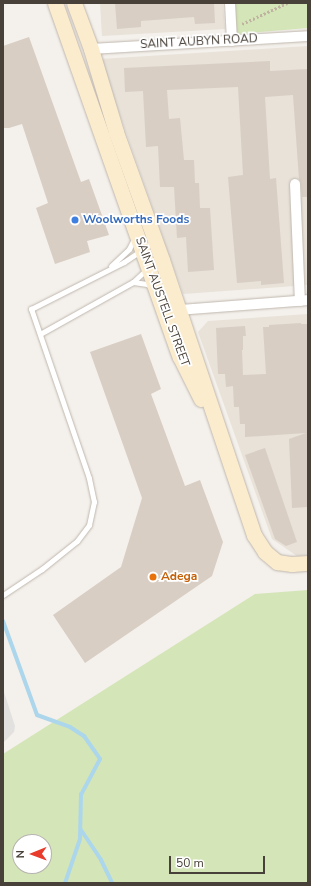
<!DOCTYPE html>
<style>
body{margin:0}
#map{position:relative;width:311px;height:886px;overflow:hidden;background:#f4f0eb;font-family:"Nunito Sans",sans-serif}
div>[style]{position:absolute}
.residential>*{inset:0;background:#e8e2d9}
.green>*{inset:0;background:#d4e5b7}
.parking>*{inset:0;background:#e3e1df}
.stream>*{height:4px;margin:-2px;padding:0 2px;transform-origin:2px;border-radius:2px;background:#acd6eb}
.building>*{inset:0;background:#d8cec4}
.path>*{height:2.5px;margin-top:-1.25px;transform-origin:0;background:repeating-linear-gradient(90deg,#c0b2a0 0 2px,transparent 0 4px)}
.roads{filter:drop-shadow(0 0 1px #bfb7ae) drop-shadow(0 0 1px #bfb7ae)}
.lane>*{height:5px;margin:-2.5px;padding:0 2.5px;transform-origin:2.5px;border-radius:2.5px;background:#fff}
.street>*{height:10px;margin:-5px;padding:0 5px;transform-origin:5px;border-radius:5px;background:#fff}
.secondary>*{height:15px;margin:-7.5px;padding:0 7.5px;transform-origin:7.5px;border-radius:7.5px;background:#fbecce}
.dots>*{width:11px;height:11px;translate:-50% -50%;box-sizing:border-box;border:2px solid #fff;border-radius:50%}
span{translate:-50% -50%;white-space:nowrap;text-align:center;line-height:1.15;-webkit-text-stroke:3.5px #fff;paint-order:stroke}
.street-label{font-size:12px;color:#484139}
.shop-label{font-size:12px;color:#366cbe;font-weight:700}
.left{translate:0 -50%;text-align:left}
.food-label{font-size:12px;color:#c56008;font-weight:700}
.frame{position:absolute;inset:0;border:4px solid #484139;pointer-events:none}
.north{position:absolute;left:12px;top:834px;width:40px;height:40px;box-sizing:border-box;background:#fff;border:1px solid #b6b3b0;border-radius:50%;rotate:269deg;font-size:11px;font-weight:700;line-height:16px;text-align:center;color:#484139}
.north::after{content:'';display:block;margin:auto;width:14px;height:18px;background:#e93b2c;clip-path:polygon(50% 0,100% 100%,50% 72%,0 100%)}
.scale{position:absolute;left:169px;top:856px;width:96px;height:18px;box-sizing:border-box;border:2px solid #484139;border-top:0;padding-left:5px;font-size:12px;line-height:14px;white-space:nowrap;color:#484139;-webkit-text-stroke:3px #fff;paint-order:stroke}
</style>
<div id="map">
<div class="residential">
<div style="clip-path:polygon(100px 3px,223px 3px,225px 29px,102px 36px)"></div>
<div style="clip-path:polygon(308px 46px,308px 285px,183px 294px,100px 59px)"></div>
<div style="clip-path:polygon(308px 314px,308px 555px,297px 556px,272px 539px,198px 332px,208px 321px)"></div>
</div>
<div class="green">
<div style="clip-path:polygon(235px 3px,308px 3px,308px 28px,237px 34px)"></div>
<div style="clip-path:polygon(evenodd,308px 590px,308px 883px,3px 883px,3px 754px,255px 594px,308px 590px,20px 842px,44px 842px,44px 866px,20px 866px,20px 842px)"></div>
</div>
<div class="parking">
<div style="clip-path:polygon(3px 689px,15px 726px,14px 732px,3px 743px)"></div>
</div>
<div class="stream">
<div style="left:3px;top:621px;width:100px;rotate:70.1deg"></div>
<div style="left:37px;top:715px;width:35px;rotate:20deg"></div>
<div style="left:70px;top:727px;width:17px;rotate:33deg"></div>
<div style="left:84px;top:736px;width:28px;rotate:55deg"></div>
<div style="left:100px;top:759px;width:40px;rotate:118deg"></div>
<div style="left:81px;top:794px;width:45px;rotate:91.3deg"></div>
<div style="left:80px;top:839px;width:46px;rotate:108.8deg"></div>
<div style="left:81px;top:830px;width:36px;rotate:56deg"></div>
<div style="left:101px;top:860px;width:25px;rotate:64deg"></div>
</div>
<div class="building">
<div style="clip-path:polygon(115px 3px,214px 3px,215px 23px,195px 24px,194px 17px,141px 21px,141px 27px,117px 29px)"></div>
<div style="clip-path:polygon(29px 37px,81px 182px,89px 179px,109px 235px,87px 241px,90px 252px,55px 264px,36px 208px,48px 203px,22px 124px,9px 128px,3px 128px,3px 46px)"></div>
<div style="clip-path:polygon(270px 61px,270px 71px,308px 69px,308px 197px,302px 197px,301px 183px,299px 179px,293px 95px,265px 97px,270px 179px,276px 178px,284px 283px,261px 285px,261px 281px,237px 283px,228px 177px,243px 175px,238px 87px,167px 90px,169px 119px,180px 118px,184px 160px,194px 160px,195px 183px,199px 183px,200px 208px,210px 208px,214px 270px,188px 272px,186px 237px,177px 238px,174px 187px,160px 187px,158px 146px,146px 147px,143px 91px,125px 92px,124px 68px)"></div>
<div style="clip-path:polygon(301px 323px,301px 324px,308px 324px,308px 507px,292px 508px,289px 439px,306px 433px,245px 437px,245px 424px,240px 424px,239px 407px,234px 407px,233px 386px,226px 387px,225px 374px,218px 374px,216px 328px,245px 326px,246px 336px,243px 336px,243px 350px,242px 350px,243px 375px,266px 374px,263px 327px,269px 327px,269px 325px)"></div>
<div style="clip-path:polygon(141px 334px,161px 389px,151px 394px,185px 486px,200px 480px,223px 542px,212px 576px,85px 663px,53px 615px,121px 567px,142px 498px,90px 352px)"></div>
<div style="clip-path:polygon(265px 448px,297px 542px,286px 546px,275px 539px,245px 455px)"></div>
</div>
<div class="path">
<div style="left:242px;top:24px;width:50px;rotate:-25deg"></div>
</div>
<div class="roads">
<div class="lane">
<div style="left:111px;top:266px;width:25px;rotate:-43deg"></div>
<div style="left:129px;top:249px;width:11px;rotate:-63deg"></div>
<div style="left:133px;top:282px;width:14px;rotate:8deg"></div>
<div style="left:147px;top:284px;width:6px;rotate:31deg"></div>
<div style="left:40px;top:334px;width:107px;rotate:-29.2deg"></div>
<div style="left:133px;top:282px;width:22px;rotate:-43deg"></div>
<div style="left:149px;top:267px;width:14px;rotate:-30deg"></div>
<div style="left:3px;top:595px;width:47px;rotate:-33.7deg"></div>
<div style="left:42px;top:569px;width:45px;rotate:-38.7deg"></div>
<div style="left:77px;top:541px;width:20px;rotate:-53deg"></div>
<div style="left:89px;top:525px;width:24px;rotate:-78deg"></div>
<div style="left:94px;top:502px;width:25px;rotate:-102deg"></div>
<div style="left:89px;top:478px;width:179px;rotate:-108.9deg"></div>
<div style="left:31px;top:309px;width:104px;rotate:-26.8deg"></div>
<div style="left:124px;top:262px;width:37px;rotate:-34deg"></div>
</div>
<div class="street">
<div style="left:230px;top:3px;width:38px;rotate:87deg"></div>
<div style="left:91px;top:49px;width:217px;rotate:-3.4deg"></div>
<div style="left:295px;top:184px;width:117px;rotate:87.6deg"></div>
<div style="left:179px;top:310px;width:129px;rotate:-4.4deg"></div>
</div>
<div class="secondary">
<div style="left:55px;top:3px;width:375px;rotate:70.6deg"></div>
<div style="left:180px;top:357px;width:47px;rotate:63.4deg"></div>
<div style="left:74px;top:3px;width:49px;rotate:69.7deg"></div>
<div style="left:91px;top:49px;width:87px;rotate:73.2deg"></div>
<div style="left:116px;top:132px;width:136px;rotate:70.2deg"></div>
<div style="left:162px;top:260px;width:290px;rotate:71.5deg"></div>
<div style="left:254px;top:535px;width:20px;rotate:57deg"></div>
<div style="left:265px;top:552px;width:16px;rotate:40deg"></div>
<div style="left:277px;top:562px;width:15px;rotate:8deg"></div>
<div style="left:292px;top:564px;width:16px;rotate:-4deg"></div>
</div>
</div>
<div class="dots">
<div style="left:75px;top:220px;background:#3f7fe0"></div>
<div style="left:153px;top:577px;background:#e8710a"></div>
</div>
<div class="street-label">
<span style="left:199px;top:42px;rotate:-3deg">SAINT AUBYN ROAD</span>
<span style="left:162px;top:302px;rotate:70deg">SAINT AUSTELL STREET</span>
</div>
<div class="shop-label">
<span class="left" style="left:83px;top:220px">Woolworths Foods</span>
</div>
<div class="food-label">
<span class="left" style="left:161px;top:577px">Adega</span>
</div>
<div class="frame"></div>
<div class="north">N</div>
<div class="scale">50 m</div>
</div>
